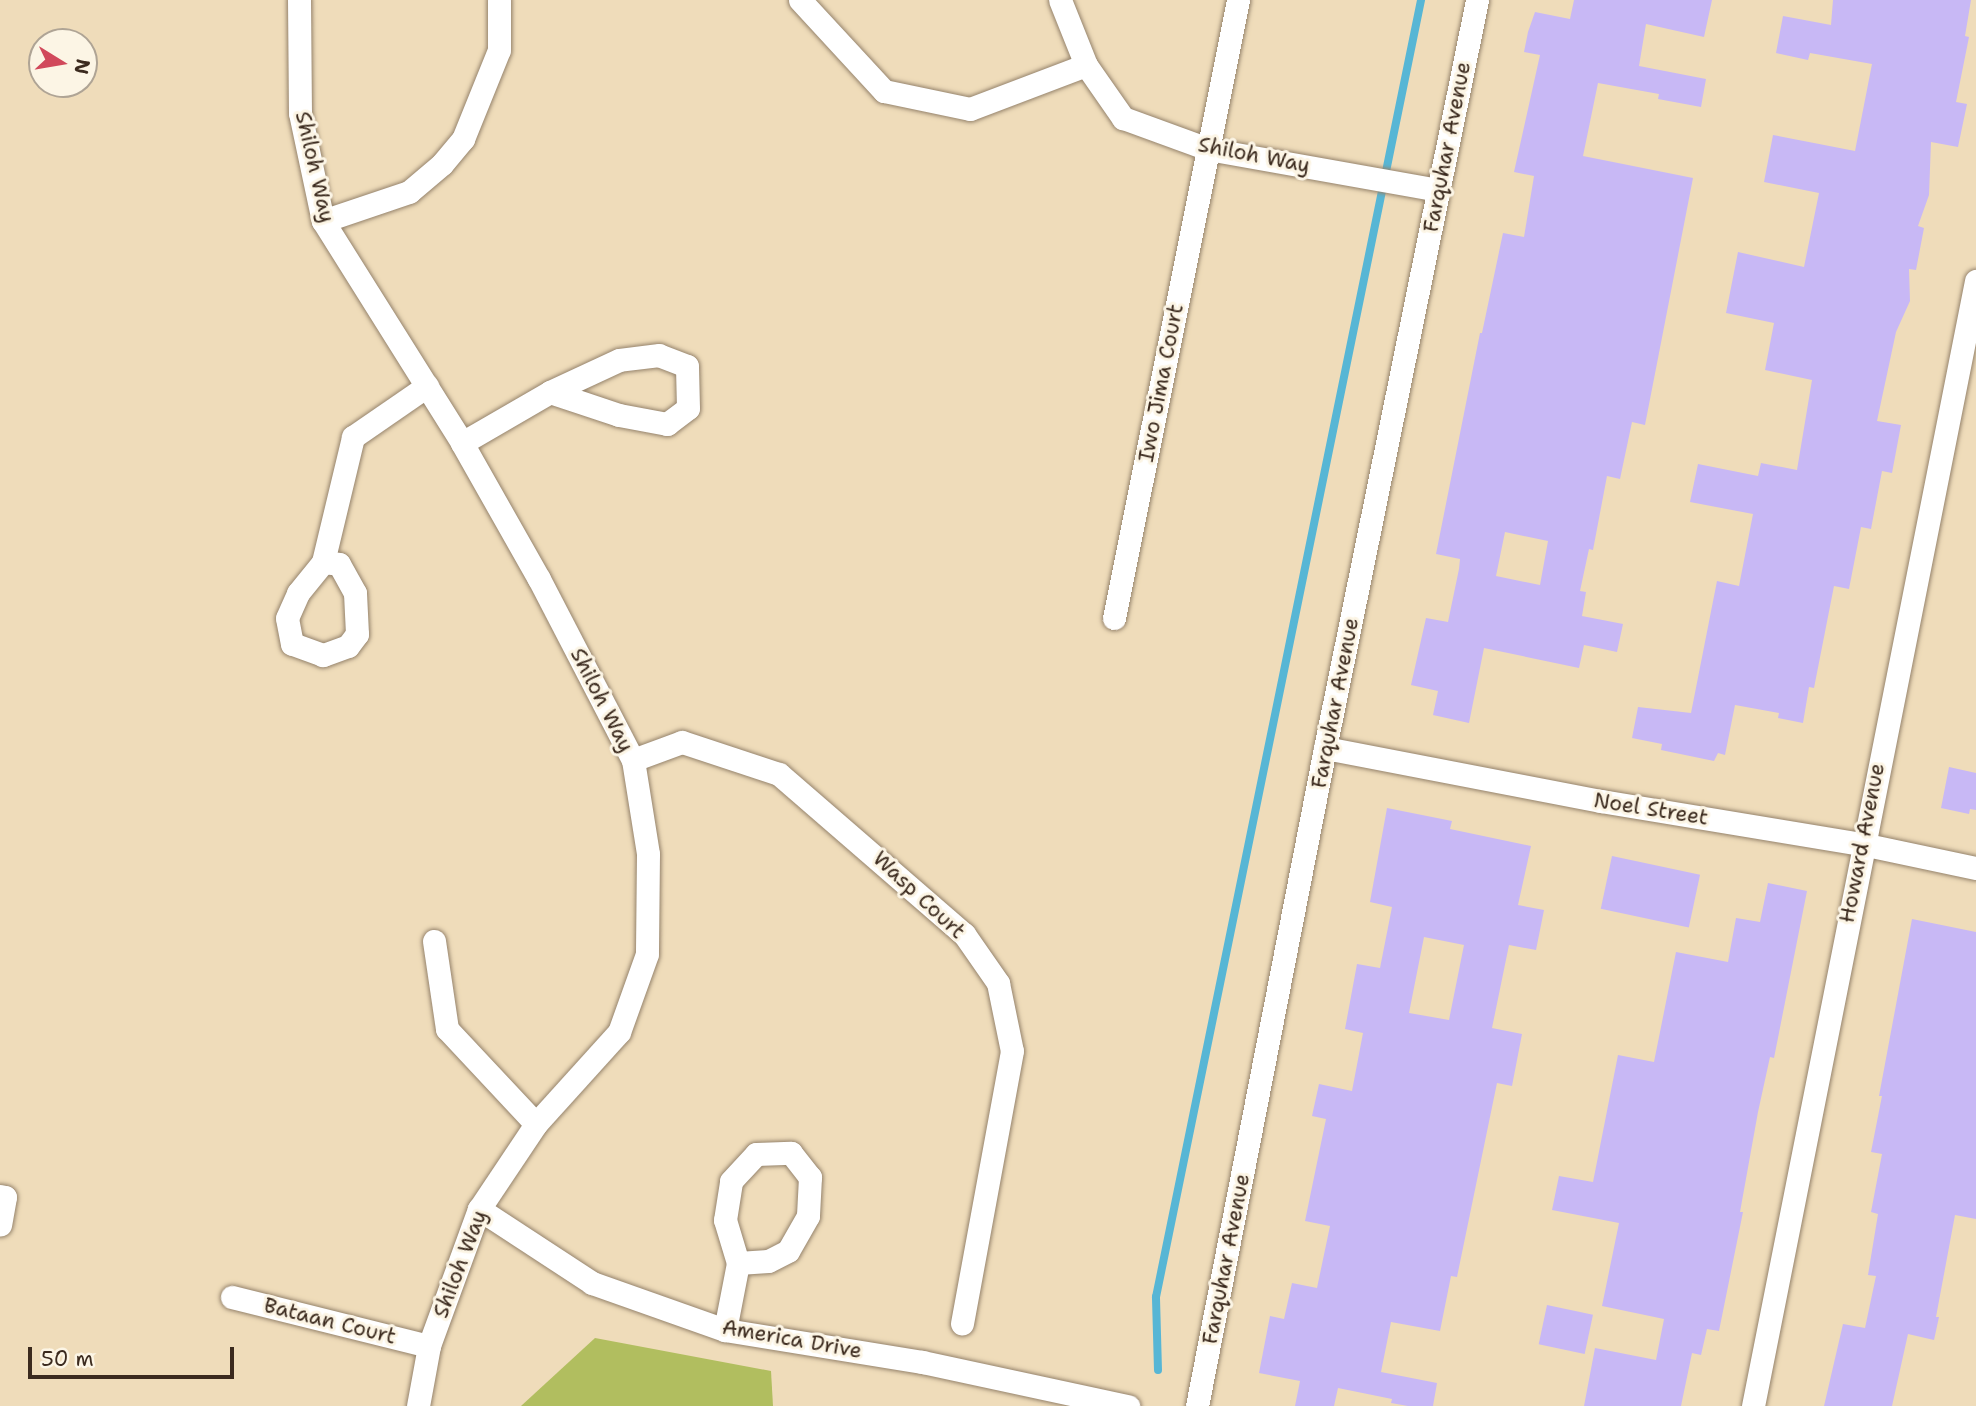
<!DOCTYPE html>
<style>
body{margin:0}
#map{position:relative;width:1976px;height:1406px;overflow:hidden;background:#efdcba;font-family:"Shantell Sans",sans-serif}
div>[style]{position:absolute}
.green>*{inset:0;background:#b1be5f}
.stream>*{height:8px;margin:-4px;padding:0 4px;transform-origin:4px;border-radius:4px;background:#57b6d5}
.building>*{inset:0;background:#c8b8f5;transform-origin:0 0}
.roads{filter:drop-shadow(0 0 2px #95836c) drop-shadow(0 0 2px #95836c)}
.minor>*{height:23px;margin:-11.5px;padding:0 11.5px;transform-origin:11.5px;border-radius:11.5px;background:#fff}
span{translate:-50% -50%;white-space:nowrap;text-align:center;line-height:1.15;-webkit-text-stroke:6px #fcf5e5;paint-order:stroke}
.street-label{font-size:21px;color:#3b2a1e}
.north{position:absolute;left:28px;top:28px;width:70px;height:70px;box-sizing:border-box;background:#fcf5e5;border:2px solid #afa495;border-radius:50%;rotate:101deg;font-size:19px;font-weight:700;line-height:28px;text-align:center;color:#3b2a1e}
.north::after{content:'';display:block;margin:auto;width:24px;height:32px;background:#d1495b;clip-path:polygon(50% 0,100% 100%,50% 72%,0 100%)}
.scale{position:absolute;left:28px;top:1347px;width:206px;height:32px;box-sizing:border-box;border:4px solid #3b2a1e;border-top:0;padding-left:9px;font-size:21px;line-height:24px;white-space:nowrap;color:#3b2a1e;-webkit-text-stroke:5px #fcf5e5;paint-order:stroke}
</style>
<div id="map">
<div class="green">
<div style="clip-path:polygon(595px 1338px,771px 1371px,773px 1406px,521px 1406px)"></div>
</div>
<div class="stream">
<div style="left:1158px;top:1370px;width:73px;rotate:-91.6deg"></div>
<div style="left:1156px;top:1297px;width:1324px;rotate:-78.45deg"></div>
</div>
<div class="building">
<div style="clip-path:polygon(evenodd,1574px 0,1712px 0,1704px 37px,1646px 24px,1639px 66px,1706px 79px,1701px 107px,1658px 99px,1659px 94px,1598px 83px,1583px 156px,1693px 178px,1645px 425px,1632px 422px,1620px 479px,1607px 476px,1593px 550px,1589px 549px,1580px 591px,1586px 592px,1582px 616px,1623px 624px,1617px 652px,1584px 645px,1579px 668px,1484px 648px,1469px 723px,1433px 715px,1438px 691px,1411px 685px,1426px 618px,1448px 622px,1459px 569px,1460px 559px,1436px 554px,1480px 333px,1482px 333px,1503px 233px,1524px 237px,1534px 176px,1514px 172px,1540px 55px,1524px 52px,1528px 32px,1535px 12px,1570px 19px,1574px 0,1505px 532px,1548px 541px,1540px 585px,1496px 576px,1505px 532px)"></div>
<div style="clip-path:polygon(1833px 0,1971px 0,1965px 36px,1969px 37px,1956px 102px,1967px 104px,1958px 147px,1931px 142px,1929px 195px,1918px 226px,1924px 228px,1916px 270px,1909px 269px,1910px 301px,1896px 332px,1877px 421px,1901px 425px,1892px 473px,1882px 471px,1871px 529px,1861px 527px,1849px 589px,1834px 586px,1814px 688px,1809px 687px,1803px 723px,1778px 718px,1779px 713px,1735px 705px,1725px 755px,1718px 753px,1714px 761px,1661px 750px,1662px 744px,1632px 738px,1638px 707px,1691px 713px,1717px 581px,1739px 586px,1753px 514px,1690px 502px,1698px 464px,1758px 476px,1761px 463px,1797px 470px,1812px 380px,1765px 370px,1774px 323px,1726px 313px,1738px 252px,1804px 267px,1819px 193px,1764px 182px,1773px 135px,1855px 151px,1872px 64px,1810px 53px,1808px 60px,1776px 53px,1783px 16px,1831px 25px)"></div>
<div style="clip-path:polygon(1949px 767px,1976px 773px,1976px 810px,1970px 809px,1969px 814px,1941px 808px)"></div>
<div style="clip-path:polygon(evenodd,1387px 808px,1452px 821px,1450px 829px,1531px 846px,1518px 905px,1544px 910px,1536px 950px,1509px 945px,1492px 1028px,1522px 1034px,1512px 1086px,1497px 1083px,1457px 1277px,1451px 1276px,1440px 1331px,1391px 1322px,1381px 1372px,1437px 1383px,1433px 1406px,1408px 1406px,1391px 1403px,1392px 1399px,1338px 1388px,1334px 1406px,1295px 1406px,1300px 1381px,1259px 1373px,1270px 1316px,1284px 1319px,1292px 1283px,1317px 1288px,1330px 1226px,1305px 1221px,1326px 1119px,1312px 1116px,1319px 1084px,1352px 1091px,1363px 1033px,1345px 1029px,1357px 964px,1380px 968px,1392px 907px,1370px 902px,1387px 808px,1424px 937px,1464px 945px,1449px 1020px,1409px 1013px,1424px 937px)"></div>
<div style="left:1612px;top:856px;width:90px;height:54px;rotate:12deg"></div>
<div style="clip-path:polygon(1768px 883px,1807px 891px,1774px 1058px,1770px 1057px,1758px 1112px,1740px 1212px,1743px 1212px,1719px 1331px,1707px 1329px,1701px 1355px,1692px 1353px,1681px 1406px,1584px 1406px,1595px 1348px,1656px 1360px,1664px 1319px,1602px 1306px,1619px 1223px,1552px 1210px,1559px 1176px,1593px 1182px,1618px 1055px,1654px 1062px,1676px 952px,1728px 962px,1736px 918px,1760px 922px)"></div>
<div style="clip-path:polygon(1912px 919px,1976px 932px,1976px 1219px,1955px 1215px,1936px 1317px,1939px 1317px,1934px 1340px,1908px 1334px,1892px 1406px,1824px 1406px,1843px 1324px,1865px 1328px,1876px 1276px,1868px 1275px,1878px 1214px,1871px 1212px,1882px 1154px,1871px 1152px,1882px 1096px,1879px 1096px)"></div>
<div style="left:1547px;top:1305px;width:47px;height:40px;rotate:12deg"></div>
</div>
<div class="roads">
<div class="minor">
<div style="left:299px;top:0;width:113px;rotate:89.5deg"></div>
<div style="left:300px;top:113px;width:110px;rotate:78deg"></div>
<div style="left:323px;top:221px;width:262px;rotate:57.9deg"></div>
<div style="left:462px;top:443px;width:156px;rotate:60.5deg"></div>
<div style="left:539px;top:579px;width:204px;rotate:62.6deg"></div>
<div style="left:633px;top:760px;width:95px;rotate:80.9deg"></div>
<div style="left:648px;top:854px;width:100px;rotate:90.6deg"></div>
<div style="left:647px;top:954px;width:83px;rotate:109.7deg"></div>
<div style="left:619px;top:1032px;width:124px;rotate:132.1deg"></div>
<div style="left:536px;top:1124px;width:102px;rotate:123.8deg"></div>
<div style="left:479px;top:1209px;width:146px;rotate:110.1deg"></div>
<div style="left:429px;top:1346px;width:61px;rotate:100.4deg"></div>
<div style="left:800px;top:0;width:124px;rotate:47.3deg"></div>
<div style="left:884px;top:91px;width:88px;rotate:11.8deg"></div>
<div style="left:970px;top:109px;width:124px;rotate:-20.8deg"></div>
<div style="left:1060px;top:0;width:70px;rotate:68.2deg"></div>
<div style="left:1086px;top:65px;width:65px;rotate:55.1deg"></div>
<div style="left:1123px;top:118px;width:90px;rotate:20deg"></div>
<div style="left:1208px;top:149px;width:234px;rotate:10.1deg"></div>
<div style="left:323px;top:221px;width:91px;rotate:-18.6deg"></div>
<div style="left:409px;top:192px;width:43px;rotate:-40.3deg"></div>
<div style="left:442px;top:164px;width:33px;rotate:-50deg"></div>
<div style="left:463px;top:139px;width:96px;rotate:-68deg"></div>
<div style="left:499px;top:50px;width:50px;rotate:-90deg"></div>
<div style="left:462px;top:443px;width:102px;rotate:-30.1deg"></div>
<div style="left:550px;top:392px;width:73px;rotate:18.4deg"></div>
<div style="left:619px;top:415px;width:49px;rotate:10.6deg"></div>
<div style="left:667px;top:424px;width:26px;rotate:-37deg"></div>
<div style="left:688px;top:408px;width:42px;rotate:-91.4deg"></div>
<div style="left:687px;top:366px;width:30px;rotate:-159deg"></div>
<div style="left:659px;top:355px;width:40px;rotate:172.9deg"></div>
<div style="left:619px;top:360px;width:76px;rotate:155.1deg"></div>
<div style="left:323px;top:562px;width:16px;rotate:7deg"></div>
<div style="left:339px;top:564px;width:33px;rotate:61deg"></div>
<div style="left:355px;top:593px;width:41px;rotate:87.2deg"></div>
<div style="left:357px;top:634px;width:15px;rotate:127deg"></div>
<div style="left:348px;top:646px;width:27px;rotate:160deg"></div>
<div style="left:323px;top:655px;width:33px;rotate:-160deg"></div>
<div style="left:292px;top:644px;width:26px;rotate:-101deg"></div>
<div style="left:287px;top:618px;width:27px;rotate:-66deg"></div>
<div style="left:298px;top:593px;width:40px;rotate:-51deg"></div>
<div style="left:323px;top:562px;width:129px;rotate:-76.5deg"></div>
<div style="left:353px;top:437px;width:90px;rotate:-34.6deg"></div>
<div style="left:1114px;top:618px;width:630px;rotate:-78.65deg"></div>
<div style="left:1325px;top:748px;width:281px;rotate:10.9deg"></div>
<div style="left:1601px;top:801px;width:265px;rotate:9.4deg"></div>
<div style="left:1862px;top:844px;width:116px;rotate:11.9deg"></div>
<div style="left:633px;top:760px;width:52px;rotate:-20.2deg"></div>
<div style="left:682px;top:742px;width:102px;rotate:18.3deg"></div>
<div style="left:779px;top:774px;width:245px;rotate:40.9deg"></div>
<div style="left:964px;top:934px;width:60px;rotate:55.2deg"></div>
<div style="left:998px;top:983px;width:69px;rotate:78.4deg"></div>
<div style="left:1012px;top:1051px;width:277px;rotate:100.4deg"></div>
<div style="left:434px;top:941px;width:89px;rotate:81.6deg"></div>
<div style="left:447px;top:1029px;width:130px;rotate:46.9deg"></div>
<div style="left:0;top:1196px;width:5px;rotate:11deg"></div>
<div style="left:5px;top:1197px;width:28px;rotate:100deg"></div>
<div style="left:479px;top:1209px;width:135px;rotate:33.2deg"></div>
<div style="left:592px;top:1283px;width:141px;rotate:19.5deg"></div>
<div style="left:725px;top:1330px;width:200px;rotate:9.2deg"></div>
<div style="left:922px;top:1362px;width:211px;rotate:12.1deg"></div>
<div style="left:232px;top:1297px;width:203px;rotate:14deg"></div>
<div style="left:725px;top:1330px;width:68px;rotate:-79deg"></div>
<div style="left:738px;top:1263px;width:45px;rotate:-106.8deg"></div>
<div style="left:725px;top:1220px;width:39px;rotate:-81deg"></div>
<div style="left:731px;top:1181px;width:37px;rotate:-47deg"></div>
<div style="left:756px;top:1154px;width:35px;rotate:-2deg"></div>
<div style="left:791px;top:1153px;width:31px;rotate:52deg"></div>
<div style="left:810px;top:1177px;width:39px;rotate:93deg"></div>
<div style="left:808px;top:1216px;width:40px;rotate:119.7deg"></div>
<div style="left:788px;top:1251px;width:22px;rotate:153deg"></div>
<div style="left:768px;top:1261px;width:30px;rotate:176deg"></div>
<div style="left:1197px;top:1406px;width:670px;rotate:-78.99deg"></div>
<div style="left:1325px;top:748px;width:763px;rotate:-78.51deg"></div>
<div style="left:1753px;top:1406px;width:1147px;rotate:-78.79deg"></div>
</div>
</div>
<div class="street-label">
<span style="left:1447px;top:147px;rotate:-79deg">Farquhar Avenue</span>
<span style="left:1254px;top:155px;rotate:11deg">Shiloh Way</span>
<span style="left:315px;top:167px;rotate:77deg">Shiloh Way</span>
<span style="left:1161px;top:383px;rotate:-79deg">Iwo Jima Court</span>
<span style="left:602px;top:700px;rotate:63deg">Shiloh Way</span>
<span style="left:1335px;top:703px;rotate:-79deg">Farquhar Avenue</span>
<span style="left:1651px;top:809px;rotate:9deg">Noel Street</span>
<span style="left:1862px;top:843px;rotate:-79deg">Howard Avenue</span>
<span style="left:919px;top:895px;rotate:43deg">Wasp Court</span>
<span style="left:1226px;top:1259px;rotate:-79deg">Farquhar Avenue</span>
<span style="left:460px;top:1264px;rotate:-69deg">Shiloh Way</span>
<span style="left:330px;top:1321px;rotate:14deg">Bataan Court</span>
<span style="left:792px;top:1339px;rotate:10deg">America Drive</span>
</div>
<div class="north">N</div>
<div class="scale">50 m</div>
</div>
